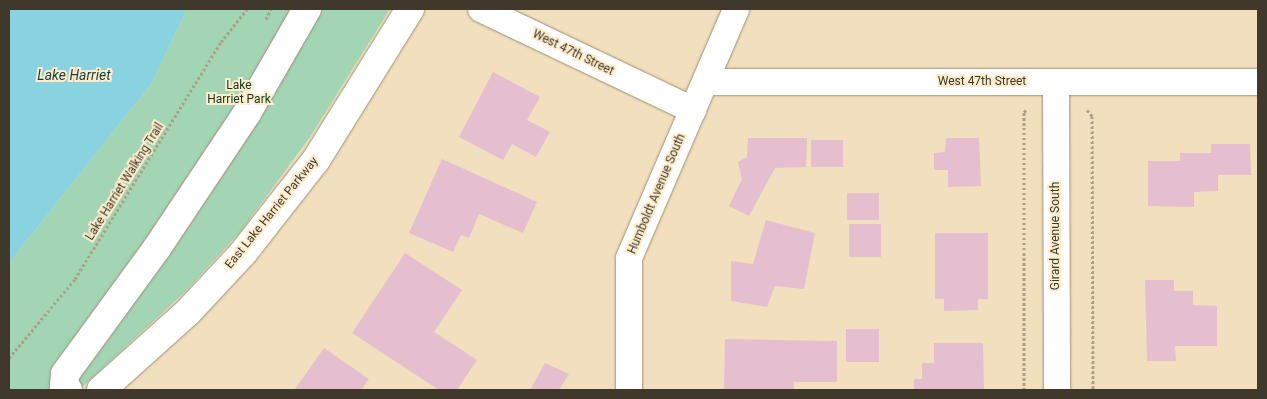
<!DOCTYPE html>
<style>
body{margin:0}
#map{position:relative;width:1267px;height:399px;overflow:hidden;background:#f1dfbd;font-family:Roboto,sans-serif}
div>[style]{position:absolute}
.green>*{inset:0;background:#a2d5b4}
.water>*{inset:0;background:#89d2df}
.building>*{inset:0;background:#e5bfd0;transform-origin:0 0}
.path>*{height:3px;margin-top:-1.5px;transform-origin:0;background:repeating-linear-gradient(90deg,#ad9f85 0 2.5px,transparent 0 5px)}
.roads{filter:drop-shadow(0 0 1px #a19071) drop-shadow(0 0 1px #a19071)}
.minor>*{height:26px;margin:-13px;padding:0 13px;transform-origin:13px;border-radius:13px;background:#fff}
.tertiary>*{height:28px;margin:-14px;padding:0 14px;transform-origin:14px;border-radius:14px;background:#fff}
span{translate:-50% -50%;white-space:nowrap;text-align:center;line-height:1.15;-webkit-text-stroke:4px #feecca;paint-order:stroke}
.street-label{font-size:12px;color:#40392b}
.park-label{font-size:12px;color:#0d3821}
.water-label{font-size:14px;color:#1a3e44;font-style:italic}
.frame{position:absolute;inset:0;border:10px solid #40392b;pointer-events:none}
</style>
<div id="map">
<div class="green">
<div style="clip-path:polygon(187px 9px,390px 9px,310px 137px,241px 231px,185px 292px,79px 390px,9px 390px,9px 263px,151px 84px)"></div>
</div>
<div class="water">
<div style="clip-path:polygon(9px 9px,187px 9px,151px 84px,9px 263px)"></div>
</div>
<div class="building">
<div style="clip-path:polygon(493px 72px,540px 97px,527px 120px,550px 132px,536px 157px,512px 144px,503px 160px,459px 137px)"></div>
<div style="clip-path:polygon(748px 138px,807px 138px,806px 167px,775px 168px,749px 216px,729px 206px,742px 179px,738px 162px,747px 157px)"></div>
<div style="clip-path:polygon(946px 138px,979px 138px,981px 186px,948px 187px,948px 170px,934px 170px,934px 153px,945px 152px)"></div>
<div style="left:843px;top:140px;width:27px;height:32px;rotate:90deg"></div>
<div style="clip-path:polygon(1211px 144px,1250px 144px,1251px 175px,1218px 175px,1218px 191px,1194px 192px,1194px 207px,1148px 206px,1148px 161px,1180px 161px,1180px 153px,1211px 153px)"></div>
<div style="clip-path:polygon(442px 159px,537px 202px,523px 233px,479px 214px,469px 238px,461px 235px,453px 252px,409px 233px)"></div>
<div style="left:847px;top:193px;width:32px;height:27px"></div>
<div style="clip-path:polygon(766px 220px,815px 233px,804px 289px,775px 286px,767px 307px,731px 301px,731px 261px,753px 264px)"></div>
<div style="left:849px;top:224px;width:32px;height:33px"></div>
<div style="clip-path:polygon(935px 233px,988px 233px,988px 299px,978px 299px,978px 310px,944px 311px,944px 299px,935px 299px)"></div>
<div style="clip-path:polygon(405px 253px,462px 290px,434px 332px,477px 360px,457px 390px,439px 390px,352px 333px)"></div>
<div style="clip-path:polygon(1145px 280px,1174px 280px,1174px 291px,1193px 291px,1193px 305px,1217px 306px,1217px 346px,1175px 346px,1176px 361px,1147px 361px)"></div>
<div style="left:846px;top:329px;width:33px;height:33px"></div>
<div style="clip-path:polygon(725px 339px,837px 341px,837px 382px,794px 382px,794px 390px,724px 390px)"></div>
<div style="clip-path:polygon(934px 343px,983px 343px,984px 390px,914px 390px,914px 379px,922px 379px,922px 363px,934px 363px)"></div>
<div style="clip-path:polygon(324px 348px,369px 379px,361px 390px,295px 389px)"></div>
<div style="clip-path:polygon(545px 363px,569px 374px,559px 390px,530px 390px)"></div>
</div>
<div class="path">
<div style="left:266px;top:19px;width:11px;rotate:-63deg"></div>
<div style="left:1087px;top:110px;width:8px;rotate:50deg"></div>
<div style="left:1092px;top:116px;width:274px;rotate:89.8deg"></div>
<div style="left:9px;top:358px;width:103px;rotate:-50.1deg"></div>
<div style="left:75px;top:279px;width:278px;rotate:-58.4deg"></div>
<div style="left:221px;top:42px;width:42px;rotate:-51.8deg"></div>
<div style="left:1024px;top:390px;width:278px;rotate:-90deg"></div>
<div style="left:1024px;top:112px;width:4px;rotate:-45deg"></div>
</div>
<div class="roads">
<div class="minor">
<div style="left:481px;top:9px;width:235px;rotate:25.5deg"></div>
<div style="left:706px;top:82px;width:552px"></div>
<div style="left:1056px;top:82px;width:308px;rotate:89.8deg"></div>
<div style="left:629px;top:390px;width:132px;rotate:-90deg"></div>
<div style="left:629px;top:258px;width:271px;rotate:-66.7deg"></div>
</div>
<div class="tertiary">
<div style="left:68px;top:390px;width:6px;rotate:-135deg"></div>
<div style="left:64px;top:386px;width:12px;rotate:-85deg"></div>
<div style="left:65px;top:374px;width:156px;rotate:-53.9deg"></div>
<div style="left:157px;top:248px;width:162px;rotate:-56.3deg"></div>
<div style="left:247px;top:113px;width:120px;rotate:-60deg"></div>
<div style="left:101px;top:390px;width:117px;rotate:-41.9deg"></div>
<div style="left:188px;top:312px;width:81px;rotate:-47deg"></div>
<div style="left:243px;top:253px;width:118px;rotate:-51.9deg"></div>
<div style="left:316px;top:160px;width:178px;rotate:-58.1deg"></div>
</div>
</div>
<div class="street-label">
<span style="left:573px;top:53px;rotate:26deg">West 47th Street</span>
<span style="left:982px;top:82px">West 47th Street</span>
<span style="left:125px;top:182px;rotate:-58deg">Lake Harriet Walking Trail</span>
<span style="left:657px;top:194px;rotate:-67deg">Humboldt Avenue South</span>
<span style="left:272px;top:213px;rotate:-51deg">East Lake Harriet Parkway</span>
<span style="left:1056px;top:236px;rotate:-90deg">Girard Avenue South</span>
</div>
<div class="park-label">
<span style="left:239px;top:93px">Lake<br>Harriet Park</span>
</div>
<div class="water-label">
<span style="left:74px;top:75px">Lake Harriet</span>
</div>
<div class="frame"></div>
</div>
